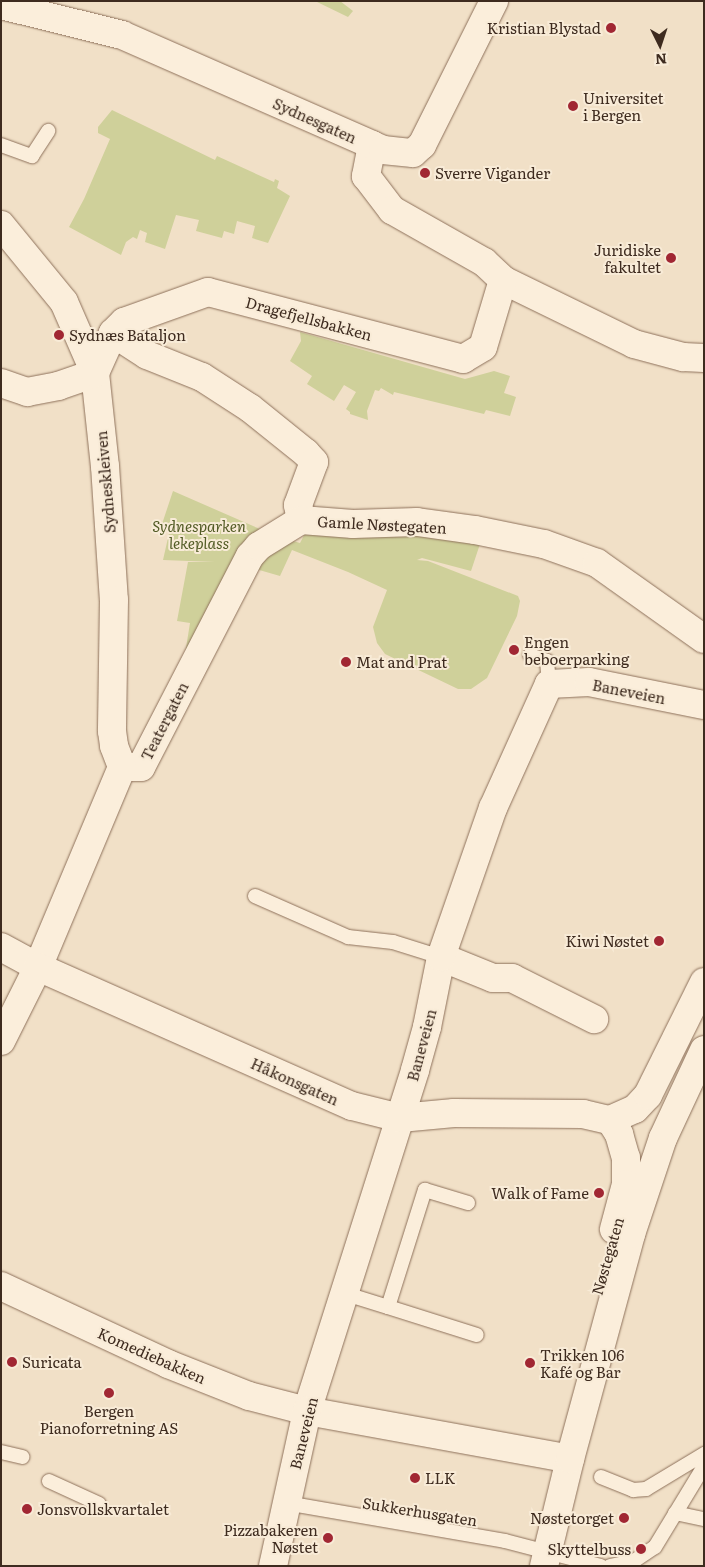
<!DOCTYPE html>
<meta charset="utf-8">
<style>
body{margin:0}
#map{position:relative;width:705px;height:1567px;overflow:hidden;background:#f1e0c7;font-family:Literata,serif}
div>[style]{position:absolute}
.green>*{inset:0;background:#cfd09a}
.roads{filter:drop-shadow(0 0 1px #8e715b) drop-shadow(0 0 1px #8e715b)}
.lane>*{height:14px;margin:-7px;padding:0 7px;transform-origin:7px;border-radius:7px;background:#fbeedb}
.street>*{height:28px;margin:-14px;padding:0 14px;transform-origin:14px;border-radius:14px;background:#fbeedb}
.secondary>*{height:28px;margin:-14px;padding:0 14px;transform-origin:14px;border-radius:14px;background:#fbeedb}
.dots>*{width:14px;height:14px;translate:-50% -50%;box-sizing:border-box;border:2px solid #f8ebd7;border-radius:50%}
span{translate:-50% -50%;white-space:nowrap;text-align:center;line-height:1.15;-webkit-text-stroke:4px #f8ebd7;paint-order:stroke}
.poi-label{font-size:15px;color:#3e2b1f}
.right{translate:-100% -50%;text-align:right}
.left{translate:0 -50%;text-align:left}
.street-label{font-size:15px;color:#3e2b1f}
.park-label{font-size:15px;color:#525b25;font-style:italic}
.frame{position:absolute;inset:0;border:2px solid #3e2b1f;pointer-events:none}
.north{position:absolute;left:635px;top:20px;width:50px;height:50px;-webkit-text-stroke:4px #f8ebd7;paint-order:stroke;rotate:176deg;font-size:14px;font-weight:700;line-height:20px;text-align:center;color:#3e2b1f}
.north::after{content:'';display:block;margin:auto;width:18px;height:22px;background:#3e2b1f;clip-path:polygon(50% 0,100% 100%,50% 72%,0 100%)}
</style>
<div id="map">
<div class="green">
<div style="clip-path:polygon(315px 1px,340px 1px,353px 11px,348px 17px)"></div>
<div style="clip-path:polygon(112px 110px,215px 160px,217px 156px,274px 182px,275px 179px,279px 181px,277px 188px,290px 196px,268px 243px,252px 238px,255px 226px,237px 221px,234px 234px,224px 231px,222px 238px,196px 231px,199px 220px,176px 215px,165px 249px,145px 242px,147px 233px,140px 230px,137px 239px,133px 237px,126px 242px,121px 255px,69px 227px,84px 199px,110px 139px,98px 133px,98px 127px)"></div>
<div style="clip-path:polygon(300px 332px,465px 379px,494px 371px,510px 376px,504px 393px,516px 397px,510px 416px,486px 410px,484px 414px,394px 392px,393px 395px,381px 388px,379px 391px,375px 390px,367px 411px,368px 420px,350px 414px,350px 412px,346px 409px,356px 392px,344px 385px,334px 401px,307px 384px,312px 376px,290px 361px,301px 341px)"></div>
<div style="clip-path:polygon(173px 491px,276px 536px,300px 543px,310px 524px,483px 535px,471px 571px,422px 558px,417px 560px,428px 561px,518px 596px,520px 601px,517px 616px,487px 678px,471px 689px,458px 689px,385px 654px,377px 643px,373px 627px,387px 590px,348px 572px,292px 550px,280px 576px,235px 563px,185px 654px,190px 623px,177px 621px,188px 562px,215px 562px,163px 560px,170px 529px,161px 527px)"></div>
</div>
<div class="roads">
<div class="lane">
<div style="left:1px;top:145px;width:33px;rotate:20deg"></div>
<div style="left:32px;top:156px;width:30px;rotate:-57deg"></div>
<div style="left:530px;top:655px;width:18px;rotate:19deg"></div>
<div style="left:547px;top:661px;width:23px;rotate:85deg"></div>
<div style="left:255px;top:896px;width:102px;rotate:23.8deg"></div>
<div style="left:348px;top:937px;width:45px;rotate:6.3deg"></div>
<div style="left:393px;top:942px;width:50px;rotate:17.4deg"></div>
<div style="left:343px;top:1293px;width:47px;rotate:17.3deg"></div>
<div style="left:388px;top:1307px;width:123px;rotate:-72.5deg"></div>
<div style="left:425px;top:1190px;width:45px;rotate:16.8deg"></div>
<div style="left:388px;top:1307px;width:93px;rotate:17.5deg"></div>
<div style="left:1px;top:1452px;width:22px;rotate:13deg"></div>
<div style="left:601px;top:1477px;width:35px;rotate:22deg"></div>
<div style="left:633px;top:1490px;width:13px;rotate:-4deg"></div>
<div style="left:646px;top:1489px;width:68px;rotate:-31.1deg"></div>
<div style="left:49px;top:1481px;width:55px;rotate:24.7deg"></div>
<div style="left:286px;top:1503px;width:222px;rotate:9.8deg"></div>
<div style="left:505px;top:1541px;width:99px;rotate:14.6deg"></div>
<div style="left:675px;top:1513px;width:30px;rotate:12deg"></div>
<div style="left:610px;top:1566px;width:25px;rotate:-12deg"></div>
<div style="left:634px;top:1561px;width:25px;rotate:-34deg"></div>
<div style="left:655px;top:1547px;width:95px;rotate:-58.8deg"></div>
</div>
<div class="street">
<div style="left:1px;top:5px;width:125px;rotate:13.9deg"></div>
<div style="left:122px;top:35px;width:273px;rotate:23.7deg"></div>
<div style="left:372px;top:145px;width:32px;rotate:101deg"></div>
<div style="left:366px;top:176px;width:43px;rotate:52.6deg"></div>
<div style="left:392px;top:210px;width:106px;rotate:29.5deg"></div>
<div style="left:484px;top:262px;width:26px;rotate:43deg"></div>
<div style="left:503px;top:280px;width:146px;rotate:26deg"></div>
<div style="left:634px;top:344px;width:51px;rotate:14.9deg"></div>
<div style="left:683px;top:357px;width:21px;rotate:3deg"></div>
<div style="left:372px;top:145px;width:12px;rotate:24deg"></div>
<div style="left:383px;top:150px;width:30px;rotate:6deg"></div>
<div style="left:413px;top:153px;width:12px;rotate:-42deg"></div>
<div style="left:422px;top:145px;width:161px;rotate:-63.4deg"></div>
<div style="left:1px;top:225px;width:99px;rotate:50.7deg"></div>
<div style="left:64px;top:302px;width:77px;rotate:66.4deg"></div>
<div style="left:95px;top:373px;width:94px;rotate:83.9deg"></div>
<div style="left:105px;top:466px;width:134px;rotate:86.2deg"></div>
<div style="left:114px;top:600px;width:131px;rotate:90.9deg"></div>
<div style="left:112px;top:731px;width:15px;rotate:82deg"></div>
<div style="left:114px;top:746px;width:22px;rotate:69deg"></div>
<div style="left:113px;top:333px;width:40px;rotate:32.9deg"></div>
<div style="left:147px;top:355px;width:59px;rotate:21.8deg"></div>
<div style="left:202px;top:377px;width:57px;rotate:32.9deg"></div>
<div style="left:250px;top:408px;width:72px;rotate:38.8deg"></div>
<div style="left:306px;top:453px;width:12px;rotate:48deg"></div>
<div style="left:314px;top:462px;width:46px;rotate:110.4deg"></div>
<div style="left:298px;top:505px;width:15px;rotate:79deg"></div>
<div style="left:1px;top:383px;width:28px;rotate:19deg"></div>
<div style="left:27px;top:392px;width:32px;rotate:-11deg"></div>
<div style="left:58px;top:386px;width:39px;rotate:-19deg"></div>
<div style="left:95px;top:373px;width:44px;rotate:-65.8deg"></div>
<div style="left:113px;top:333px;width:16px;rotate:-45deg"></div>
<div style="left:124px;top:322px;width:89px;rotate:-19.7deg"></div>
<div style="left:208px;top:292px;width:264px;rotate:14.7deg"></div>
<div style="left:463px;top:359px;width:23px;rotate:-31deg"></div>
<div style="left:483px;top:347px;width:70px;rotate:-73.4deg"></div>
<div style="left:301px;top:520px;width:52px;rotate:4.4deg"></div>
<div style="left:353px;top:524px;width:64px;rotate:-1.8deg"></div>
<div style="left:417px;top:522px;width:59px;rotate:7.9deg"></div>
<div style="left:475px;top:530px;width:70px;rotate:11.5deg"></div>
<div style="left:544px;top:544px;width:56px;rotate:19.7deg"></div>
<div style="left:597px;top:563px;width:131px;rotate:35.4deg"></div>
<div style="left:122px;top:767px;width:19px"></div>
<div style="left:141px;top:767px;width:237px;rotate:-62.7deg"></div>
<div style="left:250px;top:556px;width:13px;rotate:-48deg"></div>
<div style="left:259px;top:546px;width:49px;rotate:-31.8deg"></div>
<div style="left:441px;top:957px;width:56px;rotate:22deg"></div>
<div style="left:493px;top:978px;width:19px"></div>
<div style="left:512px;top:978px;width:92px;rotate:26.6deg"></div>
<div style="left:38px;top:967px;width:217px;rotate:-67.2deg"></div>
<div style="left:307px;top:1411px;width:358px;rotate:-72.4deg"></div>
<div style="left:415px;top:1070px;width:45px;rotate:-74.4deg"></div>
<div style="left:427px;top:1027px;width:71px;rotate:-78.7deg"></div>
<div style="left:441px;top:957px;width:158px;rotate:-70.8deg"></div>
<div style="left:493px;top:808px;width:136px;rotate:-65.7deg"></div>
<div style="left:549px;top:684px;width:40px;rotate:-2.9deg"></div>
<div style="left:589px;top:682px;width:117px;rotate:11.3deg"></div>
</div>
<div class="secondary">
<div style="left:1px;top:947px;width:42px;rotate:28.4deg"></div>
<div style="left:38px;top:967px;width:343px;rotate:23.9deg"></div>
<div style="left:352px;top:1106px;width:49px;rotate:14deg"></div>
<div style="left:400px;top:1118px;width:54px;rotate:-5.3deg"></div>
<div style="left:454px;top:1113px;width:129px;rotate:0.4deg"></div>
<div style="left:583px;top:1114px;width:28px;rotate:13deg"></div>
<div style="left:1px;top:1041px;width:83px;rotate:-63.4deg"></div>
<div style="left:610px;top:1120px;width:17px;rotate:57deg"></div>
<div style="left:619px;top:1134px;width:25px;rotate:74deg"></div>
<div style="left:626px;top:1158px;width:26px;rotate:90deg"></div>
<div style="left:626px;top:1184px;width:47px;rotate:104.9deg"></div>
<div style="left:610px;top:1120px;width:27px;rotate:-24deg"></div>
<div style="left:635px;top:1109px;width:19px;rotate:-47deg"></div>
<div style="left:648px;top:1095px;width:126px;rotate:-63.6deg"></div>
<div style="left:1px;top:1286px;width:184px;rotate:25deg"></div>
<div style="left:168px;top:1364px;width:87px;rotate:21.6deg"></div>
<div style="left:249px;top:1396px;width:60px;rotate:14.5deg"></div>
<div style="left:307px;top:1411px;width:267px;rotate:10.3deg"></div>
<div style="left:273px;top:1566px;width:159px;rotate:-77.6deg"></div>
<div style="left:544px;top:1566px;width:110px;rotate:-76.3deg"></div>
<div style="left:570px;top:1459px;width:233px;rotate:-74.8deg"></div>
<div style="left:631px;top:1234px;width:101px;rotate:-71.6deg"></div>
<div style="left:663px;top:1138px;width:97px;rotate:-65deg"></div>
</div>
</div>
<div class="dots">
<div style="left:611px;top:28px;background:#a12733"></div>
<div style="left:573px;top:106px;background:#a12733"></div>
<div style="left:425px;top:173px;background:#a12733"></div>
<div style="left:671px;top:258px;background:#a12733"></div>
<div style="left:59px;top:335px;background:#a12733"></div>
<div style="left:514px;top:650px;background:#a12733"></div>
<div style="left:346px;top:662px;background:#a12733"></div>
<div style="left:659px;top:941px;background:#a12733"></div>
<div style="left:599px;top:1193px;background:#a12733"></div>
<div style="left:12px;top:1362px;background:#a12733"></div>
<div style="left:530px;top:1363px;background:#a12733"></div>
<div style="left:109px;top:1393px;background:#a12733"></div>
<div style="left:415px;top:1478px;background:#a12733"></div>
<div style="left:27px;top:1509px;background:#a12733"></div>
<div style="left:624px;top:1518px;background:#a12733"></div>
<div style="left:328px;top:1538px;background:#a12733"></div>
<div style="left:641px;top:1549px;background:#a12733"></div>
</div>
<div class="poi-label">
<span class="right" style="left:601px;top:28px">Kristian Blystad</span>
<span class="left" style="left:583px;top:106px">Universitet<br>i Bergen</span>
<span class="left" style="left:435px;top:173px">Sverre Vigander</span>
<span class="right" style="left:661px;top:258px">Juridiske<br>fakultet</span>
<span class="left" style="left:69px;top:335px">Sydnæs Bataljon</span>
<span class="left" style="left:524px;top:650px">Engen<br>beboerparking</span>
<span class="left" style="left:356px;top:662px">Mat and Prat</span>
<span class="right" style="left:649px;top:941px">Kiwi Nøstet</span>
<span class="right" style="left:589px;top:1193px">Walk of Fame</span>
<span class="left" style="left:540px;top:1363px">Trikken 106<br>Kafé og Bar</span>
<span class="left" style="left:22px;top:1362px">Suricata</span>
<span style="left:109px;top:1419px">Bergen<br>Pianoforretning AS</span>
<span class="left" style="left:425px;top:1478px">LLK</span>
<span class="left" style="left:37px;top:1509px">Jonsvollskvartalet</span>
<span class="right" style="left:614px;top:1518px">Nøstetorget</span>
<span class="right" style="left:318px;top:1538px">Pizzabakeren<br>Nøstet</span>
<span class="right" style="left:631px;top:1549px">Skyttelbuss</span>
</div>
<div class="street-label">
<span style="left:315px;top:120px;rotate:24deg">Sydnesgaten</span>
<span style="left:309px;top:318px;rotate:15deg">Dragefjellsbakken</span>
<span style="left:105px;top:482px;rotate:-95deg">Sydneskleiven</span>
<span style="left:382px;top:524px;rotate:3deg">Gamle Nøstegaten</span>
<span style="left:629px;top:691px;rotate:11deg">Baneveien</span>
<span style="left:164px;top:721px;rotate:-63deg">Teatergaten</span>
<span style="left:421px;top:1045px;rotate:-75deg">Baneveien</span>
<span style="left:295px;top:1081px;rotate:24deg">Håkonsgaten</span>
<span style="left:607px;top:1256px;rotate:-74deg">Nøstegaten</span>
<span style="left:152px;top:1355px;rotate:24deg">Komediebakken</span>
<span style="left:303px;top:1433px;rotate:-76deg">Baneveien</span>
<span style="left:420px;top:1511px;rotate:9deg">Sukkerhusgaten</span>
</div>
<div class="park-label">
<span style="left:199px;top:534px">Sydnesparken<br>lekeplass</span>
</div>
<div class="frame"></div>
<div class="north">N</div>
</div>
